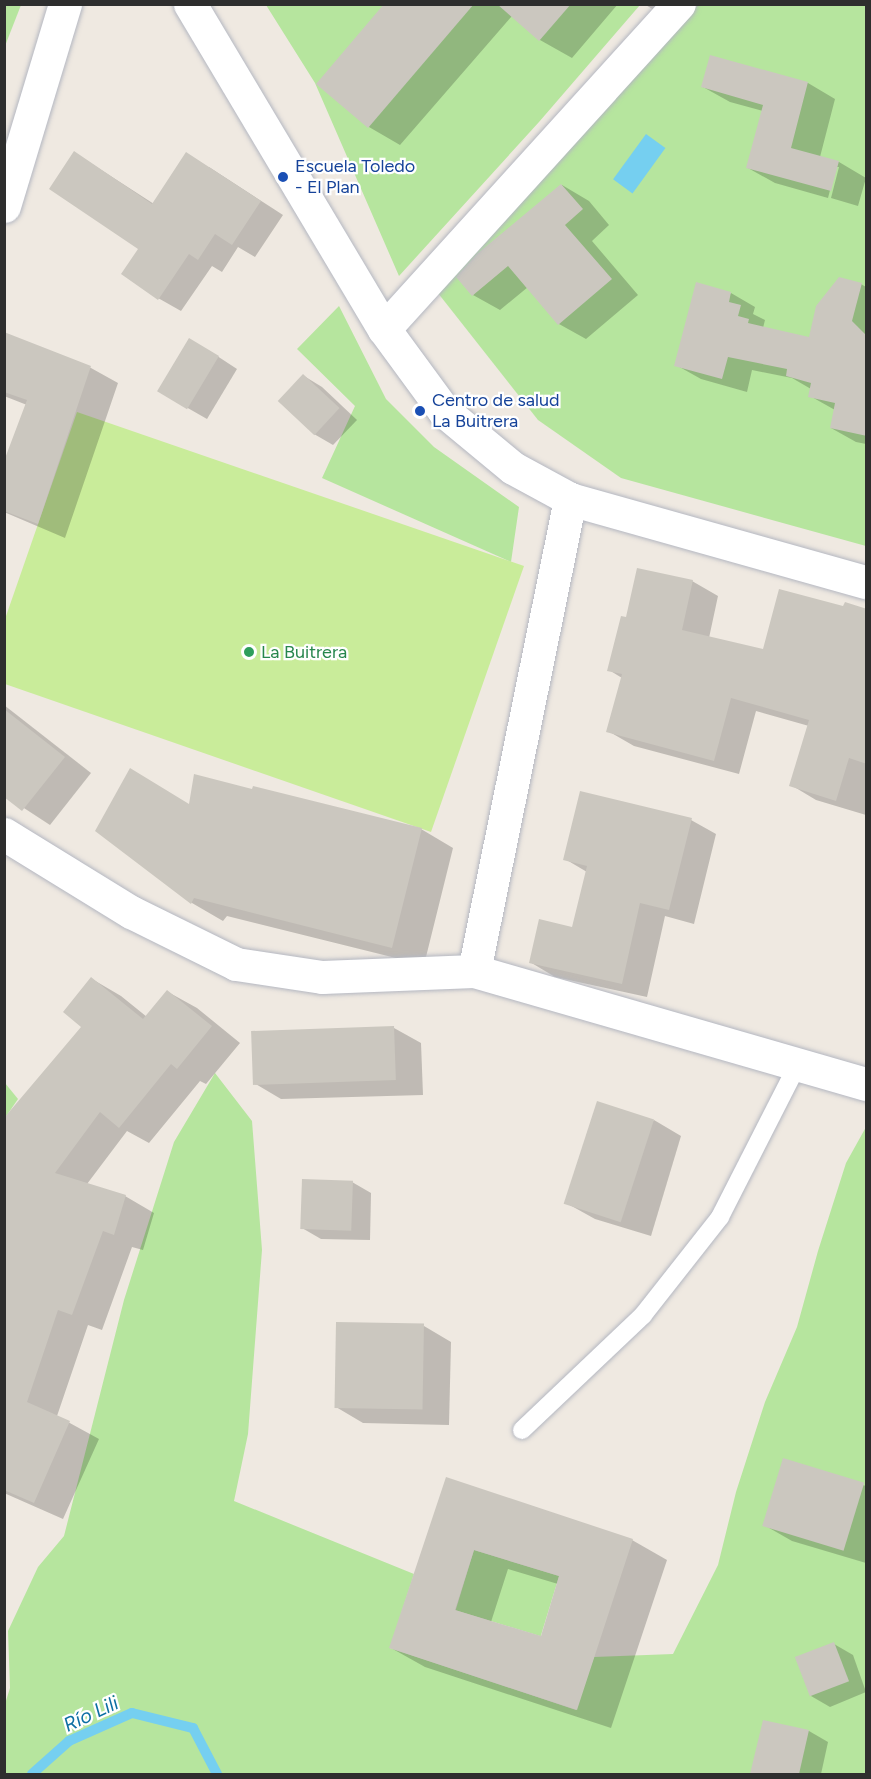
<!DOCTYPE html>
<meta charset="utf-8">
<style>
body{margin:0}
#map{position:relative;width:871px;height:1779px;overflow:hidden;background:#efe9e1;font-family:Figtree,sans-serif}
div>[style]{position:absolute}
.green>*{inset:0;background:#b6e59e;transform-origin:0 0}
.pitch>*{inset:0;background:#c9ec9a}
.water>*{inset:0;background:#75cff0;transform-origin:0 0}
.shadow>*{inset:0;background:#0003}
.stream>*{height:10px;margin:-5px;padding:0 5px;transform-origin:5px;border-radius:5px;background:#75cff0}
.building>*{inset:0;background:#cbc7bf;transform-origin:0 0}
.roads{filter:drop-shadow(0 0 2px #b4b7c1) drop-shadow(0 0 2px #b4b7c1)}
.service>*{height:18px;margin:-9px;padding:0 9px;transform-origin:9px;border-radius:9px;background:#fff}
.minor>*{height:33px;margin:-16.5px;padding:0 16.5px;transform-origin:16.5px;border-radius:16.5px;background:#fff}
.dots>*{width:16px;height:16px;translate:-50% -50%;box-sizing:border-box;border:3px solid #fff;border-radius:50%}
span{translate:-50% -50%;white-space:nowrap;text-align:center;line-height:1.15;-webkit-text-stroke:4.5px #fff;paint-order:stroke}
.transit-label{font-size:18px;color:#164399}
.left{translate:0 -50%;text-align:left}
.leisure-label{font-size:18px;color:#27864d}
.water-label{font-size:20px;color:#0d6fa3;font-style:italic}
.frame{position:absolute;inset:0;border:6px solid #2e2e2e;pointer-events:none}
</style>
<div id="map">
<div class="green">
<div style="clip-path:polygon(5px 4px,21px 5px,5px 46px,4px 5px)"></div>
<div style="clip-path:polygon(266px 5px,640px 5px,539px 122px,399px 276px,315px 83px)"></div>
<div style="clip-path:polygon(698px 5px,866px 5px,866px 546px,621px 478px,538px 420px,434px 288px)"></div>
<div style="clip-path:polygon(339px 306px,386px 399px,434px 447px,519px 507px,511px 562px,322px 478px,355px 406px,297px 349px)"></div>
<div style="clip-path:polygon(215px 1073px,252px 1121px,262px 1250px,248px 1434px,234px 1501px,414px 1574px,390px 1648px,576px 1710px,594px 1657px,673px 1654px,718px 1565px,736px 1492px,765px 1402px,797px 1327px,818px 1251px,846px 1163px,866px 1127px,866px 1774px,5px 1774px,5px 1704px,10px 1688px,8px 1631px,38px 1567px,64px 1536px,124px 1300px,174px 1142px)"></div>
<div style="clip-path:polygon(5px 1083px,18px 1099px,5px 1118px)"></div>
<div style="left:474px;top:1550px;width:89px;height:63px;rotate:17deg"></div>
</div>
<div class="pitch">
<div style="clip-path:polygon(77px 412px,524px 566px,431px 832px,5px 684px,5px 619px)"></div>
</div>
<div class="water">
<div style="left:646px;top:134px;width:24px;height:56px;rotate:36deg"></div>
</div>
<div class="shadow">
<div style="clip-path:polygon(386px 4px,618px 4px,572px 58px,540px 40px,512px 16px,400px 145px,369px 127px)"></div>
<div style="clip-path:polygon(644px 4px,677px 4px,666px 17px)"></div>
<div style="clip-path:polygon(711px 57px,808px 83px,835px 99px,820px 157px,839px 162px,866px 178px,858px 206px,831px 198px,839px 167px,836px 167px,828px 198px,775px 183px,748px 168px,763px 111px,730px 102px,703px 87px)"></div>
<div style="clip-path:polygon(75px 153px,154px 204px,209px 167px,283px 215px,255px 257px,238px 247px,222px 272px,212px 266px,181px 311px,158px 298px,140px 249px)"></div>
<div style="clip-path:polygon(562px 185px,589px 201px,609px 225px,592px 241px,638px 295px,586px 339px,559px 324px,528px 287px,500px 310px,473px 295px)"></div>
<div style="clip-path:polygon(861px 284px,866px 287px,866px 444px,856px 442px,831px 428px,835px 410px,810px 396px,811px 389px,792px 378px,752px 370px,747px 392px,701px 379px,676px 365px,731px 293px,755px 307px,753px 314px,765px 320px,763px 328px,811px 339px)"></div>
<div style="clip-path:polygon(4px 334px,91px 368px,118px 383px,65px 538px,4px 512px,4px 466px,27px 405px,4px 396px)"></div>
<div style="clip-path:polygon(208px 350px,237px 369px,207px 419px,158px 391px)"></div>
<div style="clip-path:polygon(304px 376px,322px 387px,357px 420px,333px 445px,314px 434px)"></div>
<div style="clip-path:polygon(692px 581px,718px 596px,709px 638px,764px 651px,844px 608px,866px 610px,866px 815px,816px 800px,791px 785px,809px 726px,756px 711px,739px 774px,634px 746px,608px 731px,622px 678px,609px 670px,627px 619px)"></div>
<div style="clip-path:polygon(4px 705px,91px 773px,50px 825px,4px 795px)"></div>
<div style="clip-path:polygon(691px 820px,716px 834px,694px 924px,665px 916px,647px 997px,555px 977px,530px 962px,573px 929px,587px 872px,565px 859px)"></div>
<div style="clip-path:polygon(421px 829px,453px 848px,424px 965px,227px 916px,223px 921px,192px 903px,97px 831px)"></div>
<div style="clip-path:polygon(92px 979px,121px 996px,147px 1017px,168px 992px,197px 1008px,240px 1043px,206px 1084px,200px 1081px,149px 1143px,127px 1131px,87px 1184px,125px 1196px,154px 1213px,143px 1250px,132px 1247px,102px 1330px,88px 1325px,57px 1416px,99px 1439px,63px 1519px,4px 1493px,4px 1120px,84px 1027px)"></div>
<div style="clip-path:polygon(394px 1028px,421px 1043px,423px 1095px,281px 1099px,254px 1083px)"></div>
<div style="clip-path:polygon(654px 1120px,681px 1136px,651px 1236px,595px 1219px,568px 1204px)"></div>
<div style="clip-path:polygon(352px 1182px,371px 1193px,370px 1240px,321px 1239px,302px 1228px)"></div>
<div style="clip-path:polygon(424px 1326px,451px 1342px,449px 1425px,363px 1423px,336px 1407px)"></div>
<div style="clip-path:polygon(784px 1460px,866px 1486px,866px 1563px,792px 1541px,764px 1525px)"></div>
<div style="clip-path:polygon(evenodd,447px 1479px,632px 1540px,667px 1560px,611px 1728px,425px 1667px,391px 1648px,447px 1479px,508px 1569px,558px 1584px,542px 1638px,491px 1622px,508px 1569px)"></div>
<div style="clip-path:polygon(834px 1644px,853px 1655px,866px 1692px,830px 1707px,811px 1696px)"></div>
<div style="clip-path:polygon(764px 1722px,809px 1731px,828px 1742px,821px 1774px,752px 1774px)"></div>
</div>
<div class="stream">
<div style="left:32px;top:1774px;width:50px;rotate:-41.7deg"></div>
<div style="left:69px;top:1741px;width:69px;rotate:-24deg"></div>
<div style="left:132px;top:1713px;width:63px;rotate:13.8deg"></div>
<div style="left:193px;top:1728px;width:52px;rotate:62.4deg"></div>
</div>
<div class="building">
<div style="clip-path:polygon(384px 4px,474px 4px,368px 128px,316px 84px)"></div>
<div style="clip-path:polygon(497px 4px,571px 4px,539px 41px)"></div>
<div style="clip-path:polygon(710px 55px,808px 82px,791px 148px,839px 161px,831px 191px,746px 168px,763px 105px,701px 87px)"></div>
<div style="clip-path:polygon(74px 151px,152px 204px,186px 152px,261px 201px,232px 245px,215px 234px,198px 260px,189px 254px,158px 300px,121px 274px,138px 249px,49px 189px)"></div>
<div style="clip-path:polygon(561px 184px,583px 209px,565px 225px,612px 279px,558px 325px,508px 266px,472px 296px,456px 277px,477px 254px)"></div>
<div style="clip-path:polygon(839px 277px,862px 283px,852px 321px,867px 336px,867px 436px,830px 428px,835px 403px,808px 397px,811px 383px,786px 376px,787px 369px,728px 357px,722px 379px,674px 366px,696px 282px,731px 292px,729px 302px,741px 305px,738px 316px,749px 319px,748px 323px,809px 337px,816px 306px)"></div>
<div style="clip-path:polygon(4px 332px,91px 366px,38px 524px,4px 511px,4px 461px,27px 400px,4px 392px)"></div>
<div style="left:189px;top:338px;width:35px;height:62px;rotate:31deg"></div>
<div style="left:303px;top:374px;width:50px;height:37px;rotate:43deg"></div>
<div style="clip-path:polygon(637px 568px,693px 580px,682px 630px,763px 649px,779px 589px,843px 606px,845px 602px,867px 609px,867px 764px,849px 758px,836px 801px,789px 786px,809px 720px,731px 698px,714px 761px,606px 732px,622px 674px,607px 671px,621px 616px,626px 617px)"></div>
<div style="clip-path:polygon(4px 709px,65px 757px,22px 811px,4px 797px)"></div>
<div style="clip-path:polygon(130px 768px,189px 804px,194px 774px,252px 789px,253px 786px,422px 828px,392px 948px,194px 898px,191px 904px,95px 831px)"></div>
<div style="clip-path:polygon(580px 791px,692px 818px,669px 910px,640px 903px,622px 984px,529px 963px,539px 919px,572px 927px,587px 866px,563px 860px)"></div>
<div style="clip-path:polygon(91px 977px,143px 1019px,167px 990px,212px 1026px,177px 1069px,171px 1064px,119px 1128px,100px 1112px,55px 1173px,126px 1195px,114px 1235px,103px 1231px,72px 1315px,58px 1310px,27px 1402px,70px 1421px,34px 1503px,4px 1490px,4px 1118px,81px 1027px,63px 1012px)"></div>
<div style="left:394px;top:1026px;width:54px;height:143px;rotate:88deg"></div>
<div style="left:597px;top:1101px;width:60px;height:108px;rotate:18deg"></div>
<div style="left:302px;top:1179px;width:51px;height:50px;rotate:2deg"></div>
<div style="left:336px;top:1322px;width:88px;height:86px;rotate:1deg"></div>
<div style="left:783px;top:1458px;width:85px;height:71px;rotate:17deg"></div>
<div style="clip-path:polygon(evenodd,446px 1477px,633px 1539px,577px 1710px,389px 1648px,446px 1477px,474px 1550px,559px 1576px,541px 1636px,455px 1610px,474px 1550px)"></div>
<div style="left:834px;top:1642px;width:42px;height:42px;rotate:69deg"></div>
<div style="clip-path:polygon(763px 1720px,809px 1730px,799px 1774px,750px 1774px)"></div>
</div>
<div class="roads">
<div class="service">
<div style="left:522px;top:1430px;width:167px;rotate:-43.5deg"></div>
<div style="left:643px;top:1315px;width:125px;rotate:-51.8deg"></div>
<div style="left:720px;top:1217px;width:172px;rotate:-63deg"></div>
</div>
<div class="minor">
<div style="left:190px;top:4px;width:378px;rotate:59.2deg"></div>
<div style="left:384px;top:329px;width:102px;rotate:53.8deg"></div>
<div style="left:444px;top:411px;width:89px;rotate:39.6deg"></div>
<div style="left:513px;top:468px;width:65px;rotate:28.5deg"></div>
<div style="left:570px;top:499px;width:307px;rotate:15.7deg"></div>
<div style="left:4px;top:206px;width:211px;rotate:-73.2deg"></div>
<div style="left:384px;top:329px;width:439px;rotate:-47.8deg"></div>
<div style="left:4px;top:834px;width:149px;rotate:31.6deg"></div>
<div style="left:131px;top:912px;width:117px;rotate:26.3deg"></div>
<div style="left:236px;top:964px;width:87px;rotate:8.6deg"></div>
<div style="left:322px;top:977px;width:152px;rotate:-2.3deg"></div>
<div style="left:474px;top:971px;width:408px;rotate:16.1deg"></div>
<div style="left:474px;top:971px;width:482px;rotate:-78.5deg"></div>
</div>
</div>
<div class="dots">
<div style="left:283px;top:177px;background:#1a4fb4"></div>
<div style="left:420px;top:411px;background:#1a4fb4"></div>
<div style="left:249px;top:652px;background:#2e9e5b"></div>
</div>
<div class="transit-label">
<span class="left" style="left:295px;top:177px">Escuela Toledo<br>- El Plan</span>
<span class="left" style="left:432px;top:411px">Centro de salud<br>La Buitrera</span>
</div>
<div class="leisure-label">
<span class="left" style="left:261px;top:652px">La Buitrera</span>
</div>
<div class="water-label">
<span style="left:91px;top:1714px;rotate:-25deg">Río Lili</span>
</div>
<div class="frame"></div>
</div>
